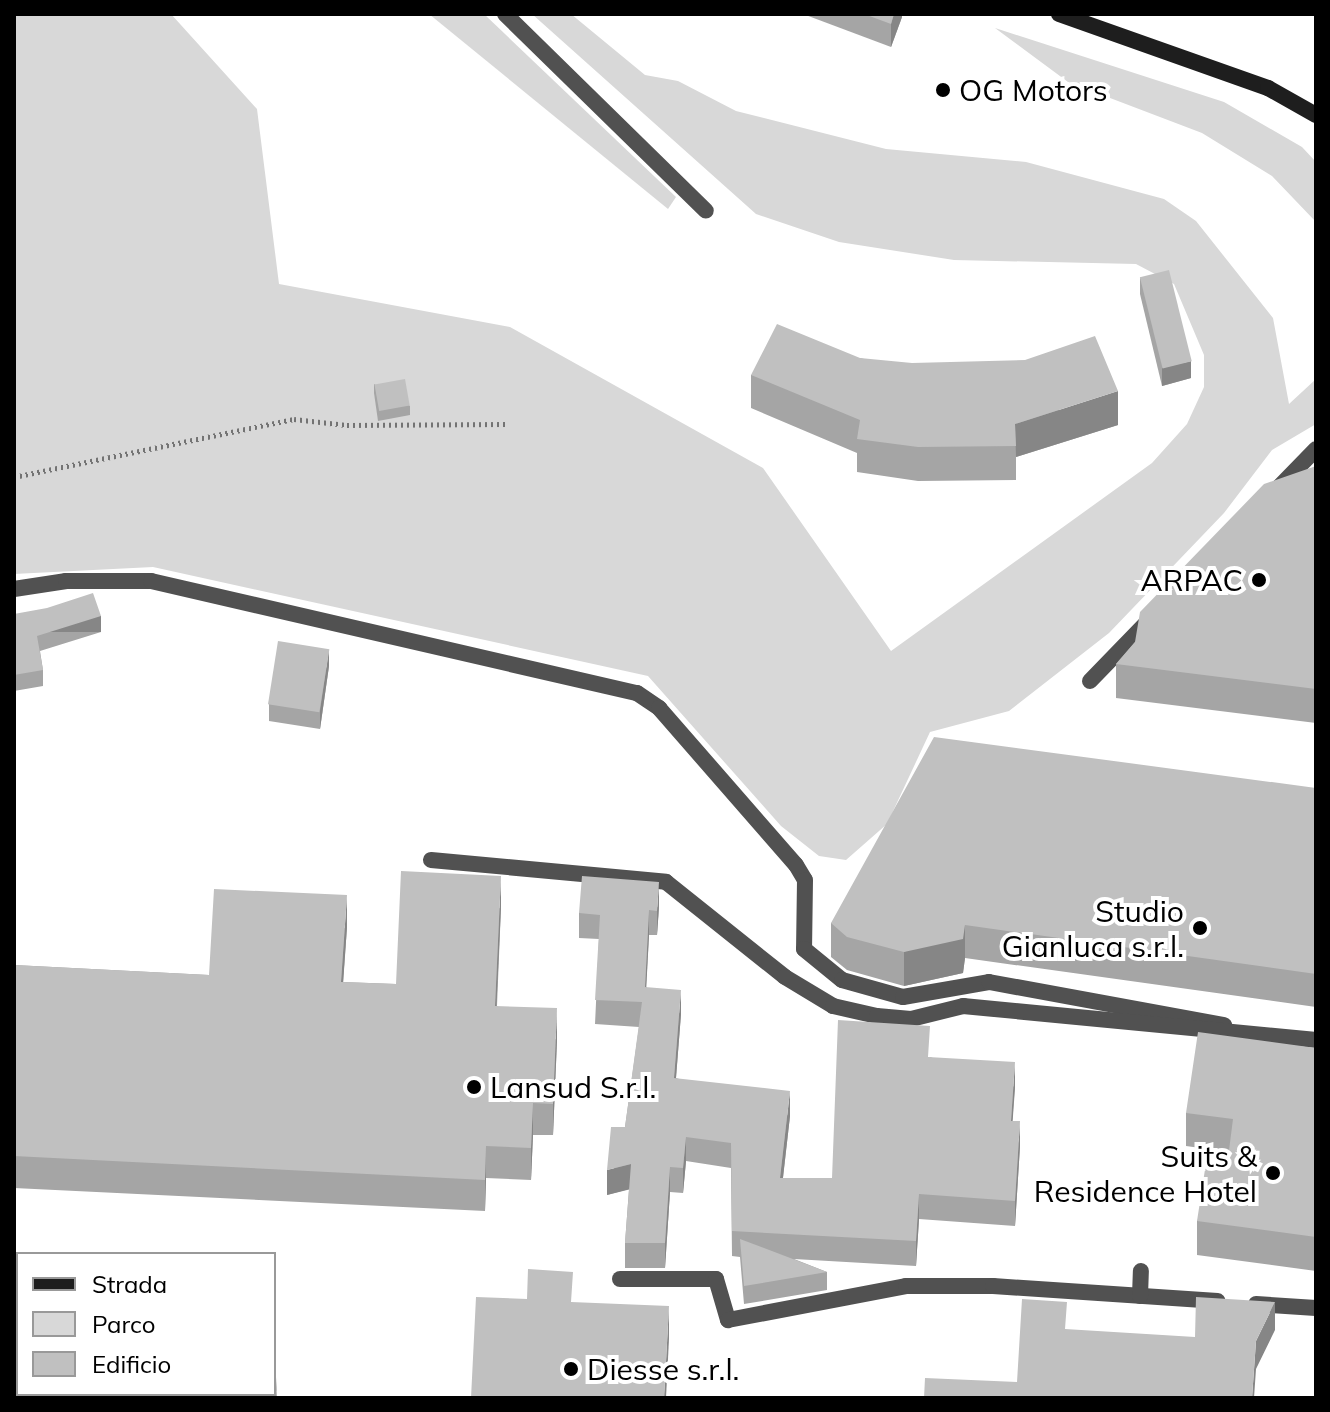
<!DOCTYPE html>
<style>
body{margin:0}
#map{position:relative;width:1330px;height:1412px;overflow:hidden;background:#fff;font-family:Mulish,sans-serif}
div>[style]{position:absolute}
.green>*{inset:0;background:#d8d8d8}
.path>*{height:5px;margin-top:-2.5px;transform-origin:0;background:repeating-linear-gradient(90deg,#737373 0 2px,transparent 0 6px)}
.lane>*{height:16px;margin:-8px;padding:0 8px;transform-origin:8px;border-radius:8px;background:#515151}
.street>*{height:16px;margin:-8px;padding:0 8px;transform-origin:8px;border-radius:8px;background:#515151}
.secondary>*{height:16px;margin:-8px;padding:0 8px;transform-origin:8px;border-radius:8px;background:#1e1e1e}
.wall>*{inset:0;background:#a5a5a5}
.shaded-wall>*{inset:0;background:#868686;transform-origin:0 0}
.building>*{inset:0;background:#c0c0c0;transform-origin:0 0}
.dots>*{width:22px;height:22px;translate:-50% -50%;box-sizing:border-box;border:4px solid #fff;border-radius:50%}
span{translate:-50% -50%;white-space:nowrap;text-align:center;line-height:1.15;-webkit-text-stroke:8px #fff;paint-order:stroke}
.poi-label{font-size:30px;color:#000}
.left{translate:0 -50%;text-align:left}
.right{translate:-100% -50%;text-align:right}
.frame{position:absolute;inset:0;border:16px solid #000;pointer-events:none}
.legend{position:absolute;left:16px;top:1252px;width:260px;height:144px;box-sizing:border-box;background:#fff;border:2px solid #999;margin:0;padding:10px 14px;list-style:none;font-size:24px;color:#000}
.legend li{display:flex;align-items:center;gap:16px;height:40px}
.legend b{width:40px;border:2px solid #999}
</style>
<div id="map">
<div class="green">
<div style="clip-path:polygon(14px 14px,171px 14px,257px 109px,279px 284px,510px 327px,763px 468px,891px 651px,1152px 463px,1187px 424px,1204px 387px,1204px 355px,1174px 284px,1136px 264px,954px 260px,839px 242px,756px 214px,532px 14px,571px 14px,645px 75px,678px 81px,736px 111px,886px 149px,1026px 162px,1164px 199px,1196px 221px,1273px 318px,1289px 404px,1316px 379px,1316px 424px,1272px 450px,1224px 513px,1109px 633px,1009px 711px,930px 732px,887px 824px,846px 860px,819px 856px,781px 826px,648px 676px,153px 567px,14px 574px)"></div>
<div style="clip-path:polygon(429px 14px,484px 14px,676px 197px,668px 209px)"></div>
<div style="clip-path:polygon(995px 28px,1224px 102px,1302px 147px,1316px 162px,1316px 222px,1272px 176px,1202px 133px,1068px 82px)"></div>
</div>
<div class="path">
<div style="left:14px;top:477px;width:286px;rotate:-11.7deg"></div>
<div style="left:294px;top:419px;width:53px;rotate:6.5deg"></div>
<div style="left:347px;top:425px;width:159px;rotate:-0.4deg"></div>
</div>
<div class="lane">
<div style="left:505px;top:14px;width:281px;rotate:44.4deg"></div>
<div style="left:1278px;top:488px;width:54px;rotate:-45.7deg"></div>
<div style="left:14px;top:589px;width:53px;rotate:-8.7deg"></div>
<div style="left:66px;top:581px;width:85px"></div>
<div style="left:151px;top:581px;width:499px;rotate:13deg"></div>
<div style="left:637px;top:693px;width:27px;rotate:34deg"></div>
<div style="left:659px;top:708px;width:208px;rotate:48.9deg"></div>
<div style="left:796px;top:865px;width:17px;rotate:59deg"></div>
<div style="left:805px;top:880px;width:69px;rotate:90.8deg"></div>
<div style="left:804px;top:949px;width:49px;rotate:39.2deg"></div>
<div style="left:842px;top:980px;width:63px;rotate:15.6deg"></div>
<div style="left:903px;top:997px;width:87px;rotate:-9.9deg"></div>
<div style="left:989px;top:982px;width:239px;rotate:10.4deg"></div>
<div style="left:1090px;top:681px;width:86px;rotate:-45.9deg"></div>
<div style="left:620px;top:1279px;width:96px"></div>
<div style="left:716px;top:1279px;width:43px;rotate:73.7deg"></div>
<div style="left:728px;top:1320px;width:181px;rotate:-10.8deg"></div>
<div style="left:906px;top:1286px;width:87px"></div>
<div style="left:993px;top:1286px;width:225px;rotate:3.8deg"></div>
<div style="left:1140px;top:1296px;width:25px;rotate:-88deg"></div>
<div style="left:1256px;top:1304px;width:60px;rotate:3.8deg"></div>
</div>
<div class="street">
<div style="left:431px;top:860px;width:236px;rotate:5.3deg"></div>
<div style="left:666px;top:882px;width:152px;rotate:38.6deg"></div>
<div style="left:785px;top:977px;width:56px;rotate:31.1deg"></div>
<div style="left:833px;top:1006px;width:45px;rotate:12.8deg"></div>
<div style="left:877px;top:1016px;width:34px;rotate:5deg"></div>
<div style="left:911px;top:1019px;width:54px;rotate:-14deg"></div>
<div style="left:963px;top:1006px;width:355px;rotate:5.5deg"></div>
</div>
<div class="secondary">
<div style="left:1059px;top:14px;width:222px;rotate:19.5deg"></div>
<div style="left:1268px;top:88px;width:55px;rotate:29.4deg"></div>
</div>
<div class="wall">
<div style="clip-path:polygon(803px 14px,902px 14px,902px 17px,891px 47px)"></div>
<div style="clip-path:polygon(1140px 277px,1191px 378px,1162px 386px,1140px 294px)"></div>
<div style="clip-path:polygon(860px 358px,1118px 425px,1016px 457px,1016px 480px,918px 481px,857px 472px,857px 453px,751px 408px,751px 375px)"></div>
<div style="clip-path:polygon(374px 384px,410px 406px,410px 415px,378px 421px,374px 393px)"></div>
<div style="clip-path:polygon(1316px 466px,1316px 723px,1116px 698px,1116px 664px,1135px 642px)"></div>
<div style="clip-path:polygon(14px 614px,101px 632px,40px 651px,43px 670px,43px 686px,14px 691px)"></div>
<div style="clip-path:polygon(329px 666px,320px 729px,269px 721px,269px 704px)"></div>
<div style="clip-path:polygon(1316px 788px,1316px 1007px,965px 958px,963px 973px,904px 986px,847px 970px,831px 957px,831px 923px)"></div>
<div style="clip-path:polygon(501px 907px,497px 1006px,557px 1040px,553px 1135px,533px 1135px,531px 1180px,486px 1178px,485px 1211px,14px 1188px,14px 965px,209px 975px,347px 927px,343px 982px,396px 984px)"></div>
<div style="clip-path:polygon(659px 907px,657px 935px,649px 935px,646px 987px,681px 1014px,676px 1078px,790px 1116px,783px 1178px,832px 1178px,930px 1057px,1015px 1087px,1012px 1121px,1020px 1146px,1015px 1226px,919px 1219px,916px 1266px,794px 1259px,827px 1272px,827px 1290px,744px 1304px,740px 1257px,732px 1256px,731px 1168px,686px 1161px,683px 1193px,670px 1192px,665px 1268px,625px 1268px,625px 1243px,629px 1189px,607px 1195px,625px 1127px,639px 1027px,595px 1024px,599px 939px,579px 938px,579px 913px)"></div>
<div style="clip-path:polygon(1316px 1048px,1316px 1271px,1197px 1255px,1197px 1221px,1227px 1166px,1229px 1152px,1186px 1146px,1186px 1113px)"></div>
<div style="clip-path:polygon(274px 1348px,277px 1398px,197px 1398px,197px 1394px,274px 1394px)"></div>
</div>
<div class="shaded-wall">
<div style="clip-path:polygon(894px 14px,902px 14px,902px 17px,891px 47px,891px 24px)"></div>
<div style="clip-path:polygon(1191px 361px,1191px 378px,1162px 386px,1162px 368px)"></div>
<div style="clip-path:polygon(1118px 391px,1118px 425px,1016px 457px,1015px 424px)"></div>
<div style="left:101px;top:616px;width:16px;height:67px;rotate:90deg"></div>
<div style="clip-path:polygon(329px 649px,329px 666px,320px 729px,320px 711px)"></div>
<div style="clip-path:polygon(501px 876px,501px 907px,495px 1037px,495px 1006px)"></div>
<div style="clip-path:polygon(659px 882px,659px 907px,657px 935px,657px 911px)"></div>
<div style="clip-path:polygon(347px 895px,347px 927px,341px 1013px,341px 982px)"></div>
<div style="clip-path:polygon(649px 910px,649px 935px,645px 1012px,645px 987px)"></div>
<div style="clip-path:polygon(965px 925px,965px 958px,963px 973px,904px 986px,904px 952px)"></div>
<div style="clip-path:polygon(681px 990px,681px 1014px,674px 1103px,674px 1078px)"></div>
<div style="clip-path:polygon(557px 1008px,557px 1040px,553px 1135px,553px 1104px)"></div>
<div style="clip-path:polygon(1015px 1062px,1015px 1087px,1011px 1145px,1011px 1121px)"></div>
<div style="clip-path:polygon(790px 1091px,790px 1116px,780px 1203px,780px 1178px)"></div>
<div style="clip-path:polygon(533px 1103px,533px 1135px,531px 1180px,531px 1148px)"></div>
<div style="clip-path:polygon(1020px 1121px,1020px 1146px,1015px 1226px,1015px 1201px)"></div>
<div style="clip-path:polygon(686px 1137px,686px 1161px,683px 1193px,683px 1168px)"></div>
<div style="clip-path:polygon(486px 1146px,486px 1178px,485px 1211px,485px 1180px)"></div>
<div style="clip-path:polygon(631px 1164px,631px 1189px,607px 1195px,607px 1170px)"></div>
<div style="clip-path:polygon(670px 1167px,670px 1192px,665px 1268px,665px 1243px)"></div>
<div style="clip-path:polygon(919px 1194px,919px 1219px,916px 1266px,916px 1241px)"></div>
<div style="clip-path:polygon(1275px 1302px,1275px 1330px,1256px 1369px,1254px 1398px,1252px 1398px,1256px 1341px)"></div>
<div style="clip-path:polygon(669px 1306px,669px 1339px,666px 1398px,664px 1398px)"></div>
</div>
<div class="building">
<div style="clip-path:polygon(864px 14px,894px 14px,891px 24px)"></div>
<div style="left:1169px;top:270px;width:94px;height:30px;rotate:76deg"></div>
<div style="clip-path:polygon(777px 324px,860px 358px,912px 363px,1025px 360px,1095px 336px,1118px 391px,1015px 424px,1016px 446px,918px 447px,857px 439px,860px 420px,751px 375px)"></div>
<div style="left:405px;top:379px;width:27px;height:31px;rotate:80deg"></div>
<div style="clip-path:polygon(1316px 466px,1316px 689px,1116px 664px,1135px 642px,1140px 612px,1264px 484px)"></div>
<div style="clip-path:polygon(93px 593px,101px 616px,37px 636px,43px 670px,14px 675px,14px 614px,47px 608px)"></div>
<div style="left:278px;top:641px;width:52px;height:64px;rotate:9deg"></div>
<div style="clip-path:polygon(934px 737px,1316px 788px,1316px 974px,965px 925px,963px 939px,904px 952px,847px 937px,831px 923px)"></div>
<div style="clip-path:polygon(401px 871px,501px 876px,495px 1006px,557px 1008px,553px 1104px,533px 1103px,531px 1148px,486px 1146px,485px 1180px,14px 1156px,14px 965px,209px 975px,214px 889px,347px 895px,341px 982px,396px 984px)"></div>
<div style="clip-path:polygon(582px 876px,659px 882px,657px 911px,649px 910px,645px 987px,681px 990px,674px 1078px,790px 1091px,780px 1178px,832px 1178px,838px 1020px,930px 1026px,928px 1057px,1015px 1062px,1011px 1121px,1020px 1121px,1015px 1201px,919px 1194px,916px 1241px,732px 1231px,731px 1143px,686px 1137px,683px 1168px,670px 1167px,665px 1243px,625px 1243px,631px 1164px,607px 1170px,611px 1127px,625px 1127px,642px 1002px,595px 1000px,600px 915px,579px 913px)"></div>
<div style="clip-path:polygon(1198px 1032px,1316px 1048px,1316px 1237px,1197px 1221px,1206px 1163px,1227px 1166px,1233px 1119px,1186px 1113px)"></div>
<div style="clip-path:polygon(740px 1239px,827px 1272px,744px 1286px)"></div>
<div style="clip-path:polygon(528px 1269px,573px 1272px,571px 1302px,669px 1306px,664px 1398px,471px 1398px,476px 1297px,527px 1299px)"></div>
<div style="clip-path:polygon(1196px 1297px,1275px 1302px,1256px 1341px,1252px 1398px,924px 1398px,925px 1378px,1017px 1382px,1022px 1299px,1067px 1302px,1065px 1329px,1195px 1337px)"></div>
<div style="clip-path:polygon(14px 1340px,18px 1340px,18px 1394px,86px 1394px,87px 1398px,14px 1398px)"></div>
<div style="clip-path:polygon(274px 1348px,277px 1391px,274px 1391px)"></div>
<div style="clip-path:polygon(198px 1394px,234px 1394px,198px 1396px)"></div>
</div>
<div class="dots">
<div style="left:943px;top:90px;background:#000"></div>
<div style="left:1259px;top:580px;background:#000"></div>
<div style="left:1200px;top:928px;background:#000"></div>
<div style="left:474px;top:1087px;background:#000"></div>
<div style="left:1273px;top:1173px;background:#000"></div>
<div style="left:571px;top:1369px;background:#000"></div>
</div>
<div class="poi-label">
<span class="left" style="left:959px;top:90px">OG Motors</span>
<span class="right" style="left:1243px;top:580px">ARPAC</span>
<span class="right" style="left:1184px;top:928px">Studio<br>Gianluca s.r.l.</span>
<span class="left" style="left:490px;top:1087px">Lansud S.r.l.</span>
<span class="right" style="left:1257px;top:1173px">Suits &amp;<br>Residence Hotel</span>
<span class="left" style="left:587px;top:1369px">Diesse s.r.l.</span>
</div>
<div class="frame"></div>
<ul class="legend">
<li><b style="height:10px;background:#1e1e1e"></b>Strada</li>
<li><b style="height:22px;background:#d8d8d8"></b>Parco</li>
<li><b style="height:22px;background:#c0c0c0"></b>Edificio</li>
</ul>
</div>
